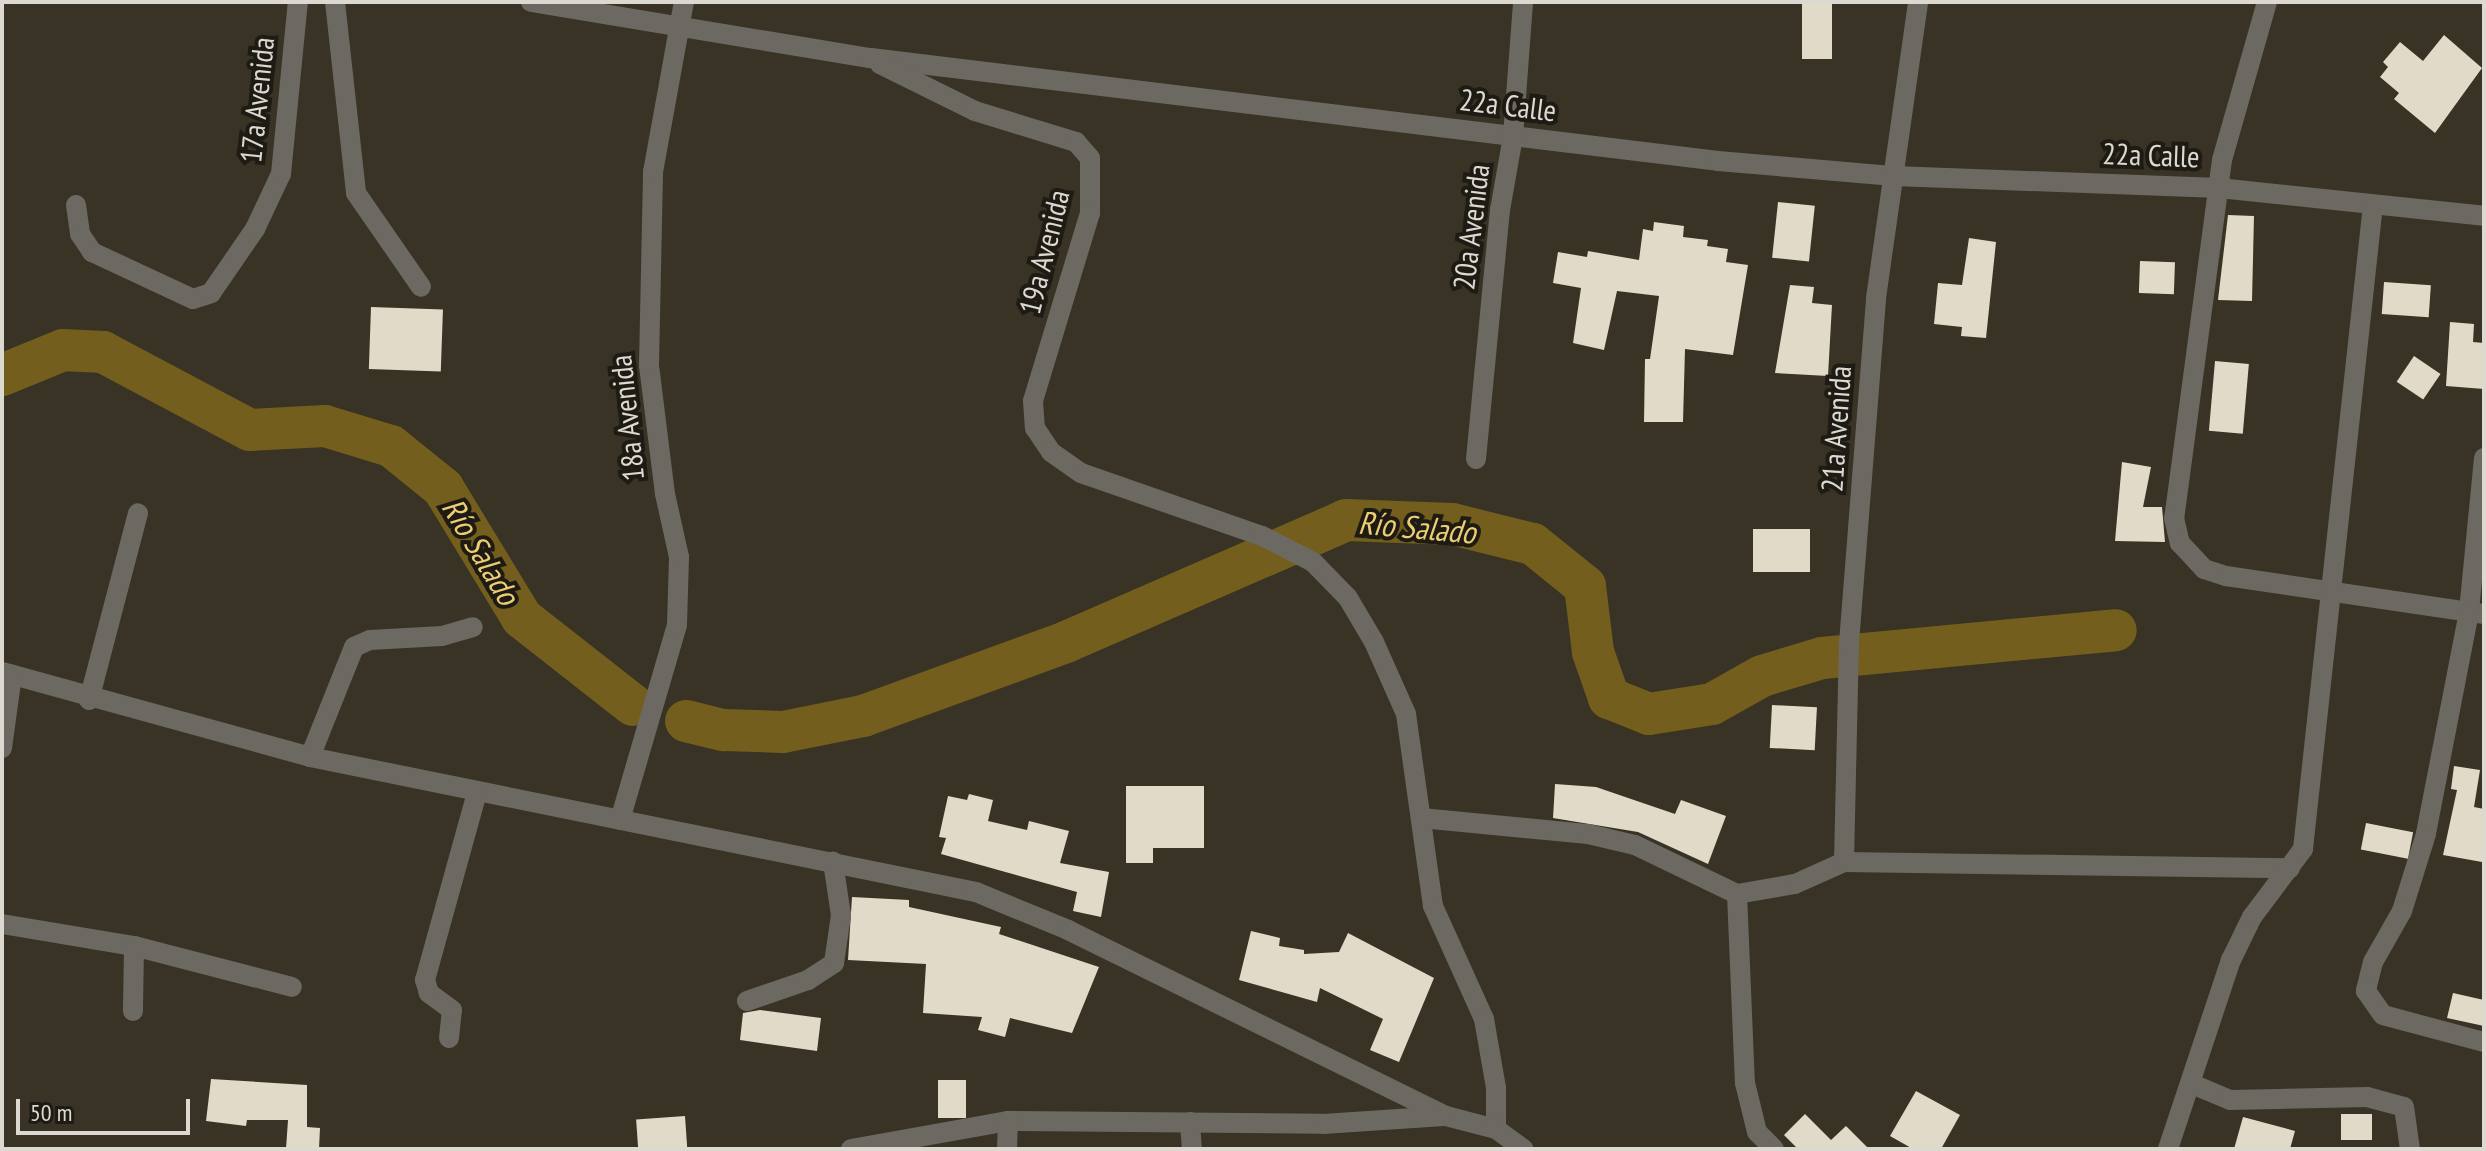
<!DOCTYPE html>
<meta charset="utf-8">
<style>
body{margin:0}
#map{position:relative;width:2486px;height:1151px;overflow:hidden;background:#383324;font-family:"PT Sans Narrow",sans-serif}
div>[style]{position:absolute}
.river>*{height:42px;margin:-21px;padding:0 21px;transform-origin:21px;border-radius:21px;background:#735e1d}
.building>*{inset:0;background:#e1dac8;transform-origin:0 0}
.minor>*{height:20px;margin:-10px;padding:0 10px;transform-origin:10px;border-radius:10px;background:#6c6962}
span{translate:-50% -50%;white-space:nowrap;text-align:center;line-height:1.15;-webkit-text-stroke:8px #1d1b14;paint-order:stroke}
.street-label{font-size:30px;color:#dcd9d0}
.water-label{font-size:32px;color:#edcd72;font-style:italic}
.frame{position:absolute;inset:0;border:4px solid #dcd9d0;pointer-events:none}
.scale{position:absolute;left:16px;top:1099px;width:174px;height:36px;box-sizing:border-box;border:4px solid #dcd9d0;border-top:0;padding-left:10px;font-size:24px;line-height:28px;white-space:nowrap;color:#dcd9d0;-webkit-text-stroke:6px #1d1b14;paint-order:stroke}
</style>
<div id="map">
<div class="river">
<div style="left:2px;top:375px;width:66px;rotate:-22.3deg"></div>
<div style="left:63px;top:350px;width:40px;rotate:2.9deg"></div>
<div style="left:103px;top:352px;width:166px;rotate:28deg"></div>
<div style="left:250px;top:430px;width:75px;rotate:-3.1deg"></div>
<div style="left:325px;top:426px;width:69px;rotate:16.9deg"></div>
<div style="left:391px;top:446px;width:67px;rotate:38.9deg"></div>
<div style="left:443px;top:488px;width:152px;rotate:58.7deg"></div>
<div style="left:522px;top:618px;width:141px;rotate:38.1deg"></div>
<div style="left:686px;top:721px;width:38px;rotate:14deg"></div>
<div style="left:723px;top:730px;width:60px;rotate:1.9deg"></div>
<div style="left:783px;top:732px;width:82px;rotate:-11.3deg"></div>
<div style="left:863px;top:716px;width:216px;rotate:-20deg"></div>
<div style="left:1066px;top:642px;width:305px;rotate:-23.5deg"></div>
<div style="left:1346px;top:520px;width:106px;rotate:2.2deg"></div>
<div style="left:1452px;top:524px;width:83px;rotate:13.9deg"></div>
<div style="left:1533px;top:544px;width:67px;rotate:38.9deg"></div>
<div style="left:1585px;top:586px;width:66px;rotate:83.1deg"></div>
<div style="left:1593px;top:652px;width:49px;rotate:70.8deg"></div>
<div style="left:1609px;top:698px;width:43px;rotate:21.8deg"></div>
<div style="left:1649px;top:714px;width:64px;rotate:-9deg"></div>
<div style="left:1712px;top:704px;width:57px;rotate:-29.2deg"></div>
<div style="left:1762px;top:676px;width:63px;rotate:-16.7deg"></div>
<div style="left:1822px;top:658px;width:295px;rotate:-5.4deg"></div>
</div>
<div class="building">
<div style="left:1802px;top:2px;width:30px;height:57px"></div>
<div style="clip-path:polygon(2444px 35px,2482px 68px,2435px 133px,2394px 99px,2399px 93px,2380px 77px,2388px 67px,2383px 62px,2400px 42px,2423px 61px)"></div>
<div style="left:1778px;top:202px;width:37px;height:56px;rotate:6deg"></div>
<div style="clip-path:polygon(2228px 215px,2254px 216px,2252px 301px,2218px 300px)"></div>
<div style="clip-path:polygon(1654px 222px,1684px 226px,1683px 237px,1708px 240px,1707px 246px,1728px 249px,1726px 262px,1748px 265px,1733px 355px,1685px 349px,1683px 422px,1644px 422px,1645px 359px,1650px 359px,1659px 296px,1617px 291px,1604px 350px,1573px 343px,1581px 288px,1553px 283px,1558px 252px,1587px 257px,1588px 251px,1639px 260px,1643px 229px,1653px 231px)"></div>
<div style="clip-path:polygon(1969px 238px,1996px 242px,1986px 338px,1961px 336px,1962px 327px,1934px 324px,1938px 283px,1962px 285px)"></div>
<div style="left:2140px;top:261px;width:35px;height:32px;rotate:2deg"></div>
<div style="left:2384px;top:282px;width:47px;height:32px;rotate:4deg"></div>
<div style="clip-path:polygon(1790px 285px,1814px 287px,1812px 303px,1832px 305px,1828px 376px,1775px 373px)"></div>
<div style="left:371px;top:307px;width:72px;height:62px;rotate:2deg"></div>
<div style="clip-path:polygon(2450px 322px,2474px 324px,2473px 342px,2484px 343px,2484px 389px,2446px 386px)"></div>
<div style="left:2414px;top:356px;width:32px;height:31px;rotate:34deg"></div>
<div style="left:2215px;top:361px;width:34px;height:70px;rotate:5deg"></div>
<div style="clip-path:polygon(2122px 462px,2151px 467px,2143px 507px,2162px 507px,2165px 542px,2115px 541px)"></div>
<div style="left:1753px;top:529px;width:57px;height:43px"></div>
<div style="left:1772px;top:705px;width:45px;height:43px;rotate:3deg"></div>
<div style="clip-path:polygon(2454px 766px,2480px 770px,2474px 807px,2484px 809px,2482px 862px,2443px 855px,2457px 790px,2451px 789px)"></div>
<div style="clip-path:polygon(1555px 784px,1596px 787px,1675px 814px,1681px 800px,1726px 816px,1708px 864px,1638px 832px,1553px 818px)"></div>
<div style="clip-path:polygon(1126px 786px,1204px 786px,1204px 848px,1153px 848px,1153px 863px,1126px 863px)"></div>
<div style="clip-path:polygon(969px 794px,993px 800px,988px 821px,1027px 830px,1029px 821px,1069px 831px,1060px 863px,1109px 872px,1101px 917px,1073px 911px,1077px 892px,941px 854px,946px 838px,939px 837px,948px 796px,967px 800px)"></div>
<div style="left:2366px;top:823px;width:48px;height:27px;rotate:11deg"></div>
<div style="clip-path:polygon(852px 897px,909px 900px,909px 907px,1001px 927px,999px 934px,1099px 967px,1072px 1033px,1010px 1018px,1005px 1037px,978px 1030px,982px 1017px,923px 1013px,926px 964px,848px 960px)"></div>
<div style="clip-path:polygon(1251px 931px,1280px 938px,1279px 946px,1304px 950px,1304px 954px,1339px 952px,1348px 933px,1434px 978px,1399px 1062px,1370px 1050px,1383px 1019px,1320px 988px,1317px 1002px,1239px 980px)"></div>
<div style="clip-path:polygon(2453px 993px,2484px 1000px,2484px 1026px,2447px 1018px)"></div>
<div style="clip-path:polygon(760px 1010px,821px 1018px,817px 1051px,740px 1040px,743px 1013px)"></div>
<div style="clip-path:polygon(211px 1079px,307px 1085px,307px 1127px,320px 1128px,319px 1149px,286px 1149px,288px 1120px,247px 1120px,246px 1126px,206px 1121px)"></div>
<div style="left:938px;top:1080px;width:28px;height:38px"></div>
<div style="clip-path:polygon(1916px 1091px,1960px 1115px,1941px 1149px,1913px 1149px,1890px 1136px)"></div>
<div style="clip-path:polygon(1805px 1114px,1831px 1140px,1846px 1126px,1869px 1149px,1798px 1149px,1784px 1135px)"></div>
<div style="left:2341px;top:1114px;width:31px;height:26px"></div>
<div style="left:685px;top:1116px;width:32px;height:49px;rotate:86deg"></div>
<div style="clip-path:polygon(2243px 1117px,2295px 1131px,2290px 1149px,2234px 1149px)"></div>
</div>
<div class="minor">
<div style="left:335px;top:2px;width:192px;rotate:83.7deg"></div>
<div style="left:356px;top:193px;width:114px;rotate:55.3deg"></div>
<div style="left:531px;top:2px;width:345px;rotate:9.4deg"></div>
<div style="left:871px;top:58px;width:853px;rotate:6.93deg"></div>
<div style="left:1718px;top:161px;width:177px;rotate:4.9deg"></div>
<div style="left:1894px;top:176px;width:325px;rotate:2.1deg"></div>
<div style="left:2219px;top:188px;width:266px;rotate:6deg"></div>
<div style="left:2267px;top:2px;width:164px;rotate:105.9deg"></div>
<div style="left:2222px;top:160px;width:361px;rotate:97.6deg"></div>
<div style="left:2174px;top:518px;width:26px;rotate:77deg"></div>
<div style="left:2180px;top:543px;width:35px;rotate:47deg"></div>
<div style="left:2204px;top:569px;width:23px;rotate:18deg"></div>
<div style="left:2226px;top:576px;width:261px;rotate:8.4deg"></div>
<div style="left:880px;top:64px;width:106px;rotate:26.3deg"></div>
<div style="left:975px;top:111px;width:106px;rotate:17.1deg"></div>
<div style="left:1076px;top:142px;width:21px;rotate:49deg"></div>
<div style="left:1090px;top:158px;width:55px;rotate:90deg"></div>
<div style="left:1090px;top:213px;width:196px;rotate:106.9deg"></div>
<div style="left:1033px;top:401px;width:27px;rotate:86deg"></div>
<div style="left:1035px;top:428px;width:29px;rotate:56deg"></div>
<div style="left:1051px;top:452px;width:37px;rotate:35deg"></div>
<div style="left:1081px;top:473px;width:192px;rotate:19.2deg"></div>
<div style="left:1262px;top:536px;width:57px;rotate:27deg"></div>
<div style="left:1313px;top:562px;width:50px;rotate:45.8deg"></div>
<div style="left:1348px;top:598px;width:51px;rotate:59.4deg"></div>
<div style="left:1374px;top:642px;width:79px;rotate:66deg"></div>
<div style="left:1406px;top:714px;width:194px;rotate:82deg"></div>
<div style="left:1433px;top:906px;width:124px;rotate:65.7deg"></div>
<div style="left:1484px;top:1019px;width:70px;rotate:80.1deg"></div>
<div style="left:1496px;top:1088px;width:41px;rotate:90deg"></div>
<div style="left:76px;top:205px;width:29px;rotate:82deg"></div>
<div style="left:80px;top:234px;width:22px;rotate:56deg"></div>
<div style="left:92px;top:252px;width:111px;rotate:25deg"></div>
<div style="left:193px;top:299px;width:19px;rotate:-18deg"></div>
<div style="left:211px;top:293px;width:78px;rotate:-55.5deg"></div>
<div style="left:255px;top:229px;width:61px;rotate:-64.7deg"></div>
<div style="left:281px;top:174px;width:173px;rotate:-84.4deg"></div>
<div style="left:2484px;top:458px;width:155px;rotate:95.6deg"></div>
<div style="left:2469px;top:612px;width:226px;rotate:101deg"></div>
<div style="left:2426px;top:834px;width:81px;rotate:107.3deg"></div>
<div style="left:2402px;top:911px;width:59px;rotate:119.6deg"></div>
<div style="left:2373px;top:962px;width:30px;rotate:104deg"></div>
<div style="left:2366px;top:991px;width:29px;rotate:55deg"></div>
<div style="left:2383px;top:1015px;width:105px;rotate:15deg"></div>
<div style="left:1476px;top:459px;width:250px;rotate:-84.5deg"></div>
<div style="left:1500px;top:210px;width:75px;rotate:-80deg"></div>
<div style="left:1513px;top:136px;width:134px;rotate:-85.7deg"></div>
<div style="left:2px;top:672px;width:320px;rotate:15.4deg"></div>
<div style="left:310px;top:757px;width:680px;rotate:11.46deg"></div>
<div style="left:976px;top:892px;width:100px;rotate:22.4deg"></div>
<div style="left:1068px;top:930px;width:421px;rotate:26.2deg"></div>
<div style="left:1446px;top:1116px;width:52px;rotate:14.6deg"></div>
<div style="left:1496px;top:1129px;width:34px;rotate:36deg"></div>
<div style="left:89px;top:700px;width:193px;rotate:-75.3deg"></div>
<div style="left:2px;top:748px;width:74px;rotate:-82.2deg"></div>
<div style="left:310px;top:757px;width:118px;rotate:-68.2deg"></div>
<div style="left:354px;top:647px;width:17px;rotate:-24deg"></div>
<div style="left:370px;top:640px;width:72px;rotate:-3.2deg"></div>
<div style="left:442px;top:636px;width:32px;rotate:-16deg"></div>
<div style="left:1421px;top:818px;width:168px;rotate:5.5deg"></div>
<div style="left:1588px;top:834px;width:48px;rotate:13.2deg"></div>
<div style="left:1635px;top:845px;width:113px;rotate:25.7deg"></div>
<div style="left:1737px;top:894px;width:59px;rotate:-9.8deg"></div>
<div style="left:1795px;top:884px;width:54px;rotate:-24.2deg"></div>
<div style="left:1844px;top:862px;width:446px;rotate:0.8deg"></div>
<div style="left:620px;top:820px;width:203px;rotate:-73.7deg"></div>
<div style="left:677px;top:625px;width:68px;rotate:-88.3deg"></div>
<div style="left:679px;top:557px;width:65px;rotate:-102.5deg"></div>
<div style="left:665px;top:494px;width:130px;rotate:-97.1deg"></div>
<div style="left:649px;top:365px;width:193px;rotate:-88.8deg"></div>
<div style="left:653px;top:172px;width:173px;rotate:-79.7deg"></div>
<div style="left:1844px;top:862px;width:219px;rotate:-88.7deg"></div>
<div style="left:1849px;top:643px;width:346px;rotate:-85.5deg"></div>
<div style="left:1876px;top:298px;width:299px;rotate:-81.9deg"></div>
<div style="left:1737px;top:894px;width:189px;rotate:87.6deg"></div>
<div style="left:1745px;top:1083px;width:50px;rotate:76.2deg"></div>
<div style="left:1757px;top:1132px;width:24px;rotate:45deg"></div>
<div style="left:2px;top:924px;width:134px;rotate:9.5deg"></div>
<div style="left:134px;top:946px;width:65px;rotate:90.9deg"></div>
<div style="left:134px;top:946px;width:163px;rotate:14.5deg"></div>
<div style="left:747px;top:1001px;width:65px;rotate:-19deg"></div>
<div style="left:808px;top:980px;width:31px;rotate:-33deg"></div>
<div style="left:834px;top:963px;width:49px;rotate:-81.7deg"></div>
<div style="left:841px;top:915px;width:54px;rotate:-98.6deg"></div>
<div style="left:449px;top:1038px;width:28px;rotate:-84deg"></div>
<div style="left:452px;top:1010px;width:29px;rotate:-144deg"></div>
<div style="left:429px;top:993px;width:14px;rotate:-107deg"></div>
<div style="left:425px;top:980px;width:194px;rotate:-74.5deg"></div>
<div style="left:2192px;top:1084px;width:41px;rotate:22.8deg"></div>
<div style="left:2230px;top:1100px;width:137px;rotate:-1.3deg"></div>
<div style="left:2367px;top:1097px;width:38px;rotate:15deg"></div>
<div style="left:2404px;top:1107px;width:42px;rotate:81.9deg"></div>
<div style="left:1190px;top:1122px;width:27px;rotate:86deg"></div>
<div style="left:851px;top:1149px;width:159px;rotate:-10.1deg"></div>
<div style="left:1008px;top:1121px;width:315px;rotate:0.5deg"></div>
<div style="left:1323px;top:1124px;width:121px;rotate:-3.8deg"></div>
<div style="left:1007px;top:1149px;width:28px;rotate:-88deg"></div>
<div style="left:2168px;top:1149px;width:199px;rotate:-71.6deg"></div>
<div style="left:2231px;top:960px;width:48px;rotate:-64deg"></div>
<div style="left:2252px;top:917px;width:85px;rotate:-53.1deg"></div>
<div style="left:2303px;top:849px;width:648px;rotate:-83.8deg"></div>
</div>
<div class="street-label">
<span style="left:257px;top:100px;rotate:-84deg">17a Avenida</span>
<span style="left:1508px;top:105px;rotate:7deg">22a Calle</span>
<span style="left:2151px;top:155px;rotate:2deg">22a Calle</span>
<span style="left:1471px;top:227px;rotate:-83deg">20a Avenida</span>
<span style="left:1044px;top:252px;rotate:-76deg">19a Avenida</span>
<span style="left:627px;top:418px;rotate:-96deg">18a Avenida</span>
<span style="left:1836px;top:429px;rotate:-86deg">21a Avenida</span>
</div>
<div class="water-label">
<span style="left:1417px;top:527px;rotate:5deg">Río Salado</span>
<span style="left:481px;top:551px;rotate:59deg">Río Salado</span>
</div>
<div class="frame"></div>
<div class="scale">50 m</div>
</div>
